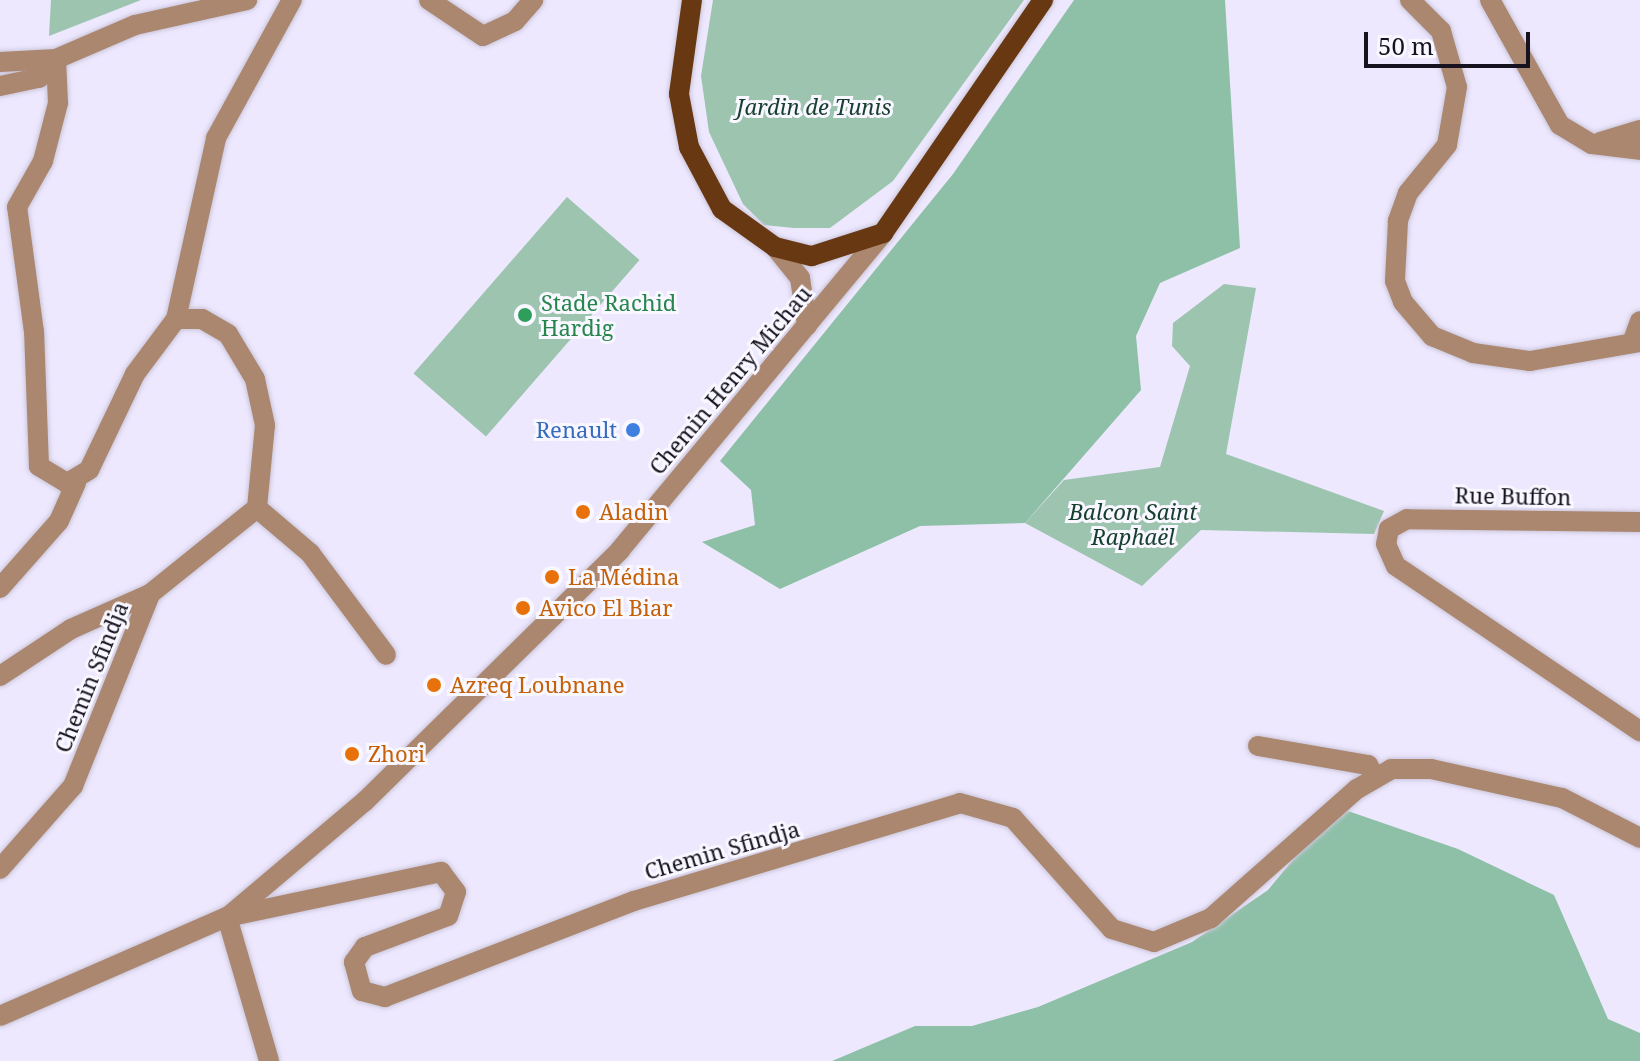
<!DOCTYPE html>
<meta charset="utf-8">
<style>
body{margin:0}
#map{position:relative;width:1640px;height:1061px;overflow:hidden;background:#ede8fe;font-family:"Noto Serif",serif}
div>[style]{position:absolute}
.green>*{inset:0;background:#9cc4af;transform-origin:0 0}
.forest>*{inset:0;background:#8ec0a7}
.roads{filter:drop-shadow(0 0 2px #cbc6da) drop-shadow(0 0 2px #cbc6da)}
.minor>*{height:20px;margin:-10px;padding:0 10px;transform-origin:10px;border-radius:10px;background:#ab876f}
.tertiary>*{height:20px;margin:-10px;padding:0 10px;transform-origin:10px;border-radius:10px;background:#ab876f}
.primary>*{height:20px;margin:-10px;padding:0 10px;transform-origin:10px;border-radius:10px;background:#683812}
.dots>*{width:22px;height:22px;translate:-50% -50%;box-sizing:border-box;border:4px solid #f9f7ff;border-radius:50%}
span{translate:-50% -50%;white-space:nowrap;text-align:center;line-height:1.15;-webkit-text-stroke:6px #f9f7ff;paint-order:stroke}
.park-label{font-size:22px;color:#163f2d;font-style:italic}
.leisure-label{font-size:22px;color:#27864d}
.left{translate:0 -50%;text-align:left}
.street-label{font-size:22px;color:#16131f}
.shop-label{font-size:22px;color:#366cbe}
.right{translate:-100% -50%;text-align:right}
.food-label{font-size:22px;color:#c56008}
.scale{position:absolute;left:1364px;top:32px;width:166px;height:36px;box-sizing:border-box;border:4px solid #16131f;border-top:0;padding-left:10px;font-size:24px;line-height:28px;white-space:nowrap;color:#16131f;-webkit-text-stroke:6px #f9f7ff;paint-order:stroke}
</style>
<div id="map">
<div class="green">
<div style="clip-path:polygon(51px 0,141px 0,49px 36px)"></div>
<div style="clip-path:polygon(713px 0,1024px 0,893px 181px,830px 228px,794px 228px,764px 225px,743px 204px,709px 132px,701px 76px)"></div>
<div style="left:567px;top:197px;width:96px;height:234px;rotate:41deg"></div>
<div style="clip-path:polygon(1224px 284px,1256px 288px,1226px 454px,1384px 511px,1374px 534px,1201px 530px,1142px 586px,1025px 523px,1064px 480px,1160px 467px,1190px 366px,1172px 346px,1173px 323px)"></div>
</div>
<div class="forest">
<div style="clip-path:polygon(1074px 0,1225px 0,1240px 248px,1160px 283px,1136px 336px,1141px 390px,1025px 523px,920px 526px,780px 589px,702px 542px,755px 525px,751px 490px,720px 461px,953px 174px)"></div>
<div style="clip-path:polygon(1348px 811px,1458px 849px,1554px 895px,1608px 1019px,1640px 1033px,1640px 1061px,832px 1061px,915px 1026px,972px 1026px,1038px 1007px,1192px 942px,1268px 890px,1312px 837px)"></div>
</div>
<div class="roads">
<div class="minor">
<div style="left:429px;top:0;width:65px;rotate:33.7deg"></div>
<div style="left:483px;top:36px;width:35px;rotate:-25deg"></div>
<div style="left:515px;top:21px;width:28px;rotate:-49deg"></div>
<div style="left:1410px;top:0;width:44px;rotate:45deg"></div>
<div style="left:1441px;top:31px;width:58px;rotate:74.1deg"></div>
<div style="left:1457px;top:87px;width:59px;rotate:99.8deg"></div>
<div style="left:1447px;top:145px;width:62px;rotate:129.1deg"></div>
<div style="left:1408px;top:193px;width:30px;rotate:110deg"></div>
<div style="left:1398px;top:221px;width:60px;rotate:92.9deg"></div>
<div style="left:1395px;top:281px;width:22px;rotate:69deg"></div>
<div style="left:1403px;top:302px;width:45px;rotate:49.5deg"></div>
<div style="left:1432px;top:336px;width:44px;rotate:22.5deg"></div>
<div style="left:1473px;top:353px;width:58px;rotate:8deg"></div>
<div style="left:1530px;top:361px;width:112px;rotate:-9.8deg"></div>
<div style="left:1490px;top:0;width:143px;rotate:60.8deg"></div>
<div style="left:1560px;top:125px;width:37px;rotate:31deg"></div>
<div style="left:1592px;top:144px;width:48px;rotate:7.1deg"></div>
<div style="left:1600px;top:142px;width:42px;rotate:-16.7deg"></div>
<div style="left:176px;top:319px;width:185px;rotate:-77.5deg"></div>
<div style="left:216px;top:138px;width:158px;rotate:-61.2deg"></div>
<div style="left:1632px;top:343px;width:23px;rotate:-70deg"></div>
<div style="left:257px;top:508px;width:70px;rotate:40.3deg"></div>
<div style="left:310px;top:553px;width:127px;rotate:53.3deg"></div>
<div style="left:1640px;top:522px;width:233px;rotate:-179.3deg"></div>
<div style="left:1407px;top:519px;width:21px;rotate:151deg"></div>
<div style="left:1389px;top:529px;width:15px;rotate:101deg"></div>
<div style="left:1386px;top:544px;width:24px;rotate:66deg"></div>
<div style="left:1396px;top:566px;width:295px;rotate:34.1deg"></div>
<div style="left:0;top:588px;width:89px;rotate:-48.6deg"></div>
<div style="left:59px;top:521px;width:42px;rotate:-65.9deg"></div>
<div style="left:0;top:676px;width:85px;rotate:-33.5deg"></div>
<div style="left:71px;top:629px;width:86px;rotate:-23.9deg"></div>
<div style="left:1258px;top:746px;width:112px;rotate:9.8deg"></div>
<div style="left:1368px;top:765px;width:14px;rotate:60deg"></div>
<div style="left:227px;top:917px;width:150px;rotate:73.7deg"></div>
</div>
<div class="tertiary">
<div style="left:0;top:62px;width:56px;rotate:-3.1deg"></div>
<div style="left:0;top:86px;width:40px;rotate:-12deg"></div>
<div style="left:39px;top:78px;width:25px;rotate:-48deg"></div>
<div style="left:56px;top:59px;width:86px;rotate:-23.3deg"></div>
<div style="left:135px;top:25px;width:115px;rotate:-12.6deg"></div>
<div style="left:775px;top:247px;width:40px;rotate:51deg"></div>
<div style="left:800px;top:278px;width:48px;rotate:81.5deg"></div>
<div style="left:0;top:869px;width:111px;rotate:-48.7deg"></div>
<div style="left:73px;top:786px;width:207px;rotate:-68.1deg"></div>
<div style="left:150px;top:594px;width:137px;rotate:-38.8deg"></div>
<div style="left:257px;top:508px;width:83px;rotate:-84.5deg"></div>
<div style="left:265px;top:425px;width:47px;rotate:-102.3deg"></div>
<div style="left:255px;top:379px;width:52px;rotate:-121deg"></div>
<div style="left:228px;top:334px;width:30px;rotate:-150deg"></div>
<div style="left:202px;top:319px;width:26px;rotate:180deg"></div>
<div style="left:176px;top:319px;width:69px;rotate:126.7deg"></div>
<div style="left:135px;top:374px;width:106px;rotate:115.6deg"></div>
<div style="left:89px;top:470px;width:26px;rotate:149deg"></div>
<div style="left:67px;top:483px;width:33px;rotate:-149deg"></div>
<div style="left:39px;top:466px;width:134px;rotate:-92.1deg"></div>
<div style="left:34px;top:332px;width:126px;rotate:-97.7deg"></div>
<div style="left:17px;top:207px;width:53px;rotate:-60.5deg"></div>
<div style="left:43px;top:161px;width:60px;rotate:-75.5deg"></div>
<div style="left:58px;top:103px;width:44px;rotate:-92.6deg"></div>
<div style="left:229px;top:916px;width:178px;rotate:-40.2deg"></div>
<div style="left:365px;top:801px;width:358px;rotate:-44.5deg"></div>
<div style="left:620px;top:550px;width:412px;rotate:-50.3deg"></div>
<div style="left:0;top:1016px;width:248px;rotate:-23.6deg"></div>
<div style="left:227px;top:917px;width:219px;rotate:-11.9deg"></div>
<div style="left:441px;top:872px;width:25px;rotate:53deg"></div>
<div style="left:456px;top:892px;width:25px;rotate:108deg"></div>
<div style="left:448px;top:916px;width:89px;rotate:159.5deg"></div>
<div style="left:365px;top:947px;width:19px;rotate:126deg"></div>
<div style="left:354px;top:962px;width:30px;rotate:75deg"></div>
<div style="left:362px;top:991px;width:24px;rotate:15deg"></div>
<div style="left:385px;top:997px;width:267px;rotate:-21.1deg"></div>
<div style="left:634px;top:901px;width:340px;rotate:-16.7deg"></div>
<div style="left:960px;top:803px;width:55px;rotate:15.8deg"></div>
<div style="left:1013px;top:818px;width:149px;rotate:48.3deg"></div>
<div style="left:1112px;top:929px;width:44px;rotate:17.2deg"></div>
<div style="left:1154px;top:942px;width:62px;rotate:-22.8deg"></div>
<div style="left:1211px;top:918px;width:195px;rotate:-41.5deg"></div>
<div style="left:1357px;top:789px;width:39px;rotate:-30deg"></div>
<div style="left:1391px;top:769px;width:40px"></div>
<div style="left:1431px;top:769px;width:134px;rotate:12.5deg"></div>
<div style="left:1562px;top:798px;width:88px;rotate:27.1deg"></div>
</div>
<div class="primary">
<div style="left:692px;top:0;width:95px;rotate:97.9deg"></div>
<div style="left:679px;top:94px;width:54px;rotate:79.3deg"></div>
<div style="left:689px;top:147px;width:70px;rotate:62deg"></div>
<div style="left:722px;top:209px;width:65px;rotate:35.6deg"></div>
<div style="left:775px;top:247px;width:38px;rotate:14deg"></div>
<div style="left:812px;top:256px;width:75px;rotate:-17.9deg"></div>
<div style="left:883px;top:233px;width:283px;rotate:-55.5deg"></div>
</div>
</div>
<div class="dots">
<div style="left:525px;top:315px;background:#2e9e5b"></div>
<div style="left:633px;top:430px;background:#3f7fe0"></div>
<div style="left:583px;top:512px;background:#e8710a"></div>
<div style="left:552px;top:577px;background:#e8710a"></div>
<div style="left:523px;top:608px;background:#e8710a"></div>
<div style="left:434px;top:685px;background:#e8710a"></div>
<div style="left:352px;top:754px;background:#e8710a"></div>
</div>
<div class="park-label">
<span style="left:814px;top:107px">Jardin de Tunis</span>
<span style="left:1133px;top:524px">Balcon Saint<br>Raphaël</span>
</div>
<div class="leisure-label">
<span class="left" style="left:541px;top:315px">Stade Rachid<br>Hardig</span>
</div>
<div class="street-label">
<span style="left:730px;top:380px;rotate:-50deg">Chemin Henry Michau</span>
<span style="left:1513px;top:496px;rotate:1deg">Rue Buffon</span>
<span style="left:91px;top:677px;rotate:-68deg">Chemin Sfindja</span>
<span style="left:722px;top:850px;rotate:-16deg">Chemin Sfindja</span>
</div>
<div class="shop-label">
<span class="right" style="left:617px;top:430px">Renault</span>
</div>
<div class="food-label">
<span class="left" style="left:599px;top:512px">Aladin</span>
<span class="left" style="left:568px;top:577px">La Médina</span>
<span class="left" style="left:539px;top:608px">Avico El Biar</span>
<span class="left" style="left:450px;top:685px">Azreq Loubnane</span>
<span class="left" style="left:368px;top:754px">Zhori</span>
</div>
<div class="scale">50 m</div>
</div>
